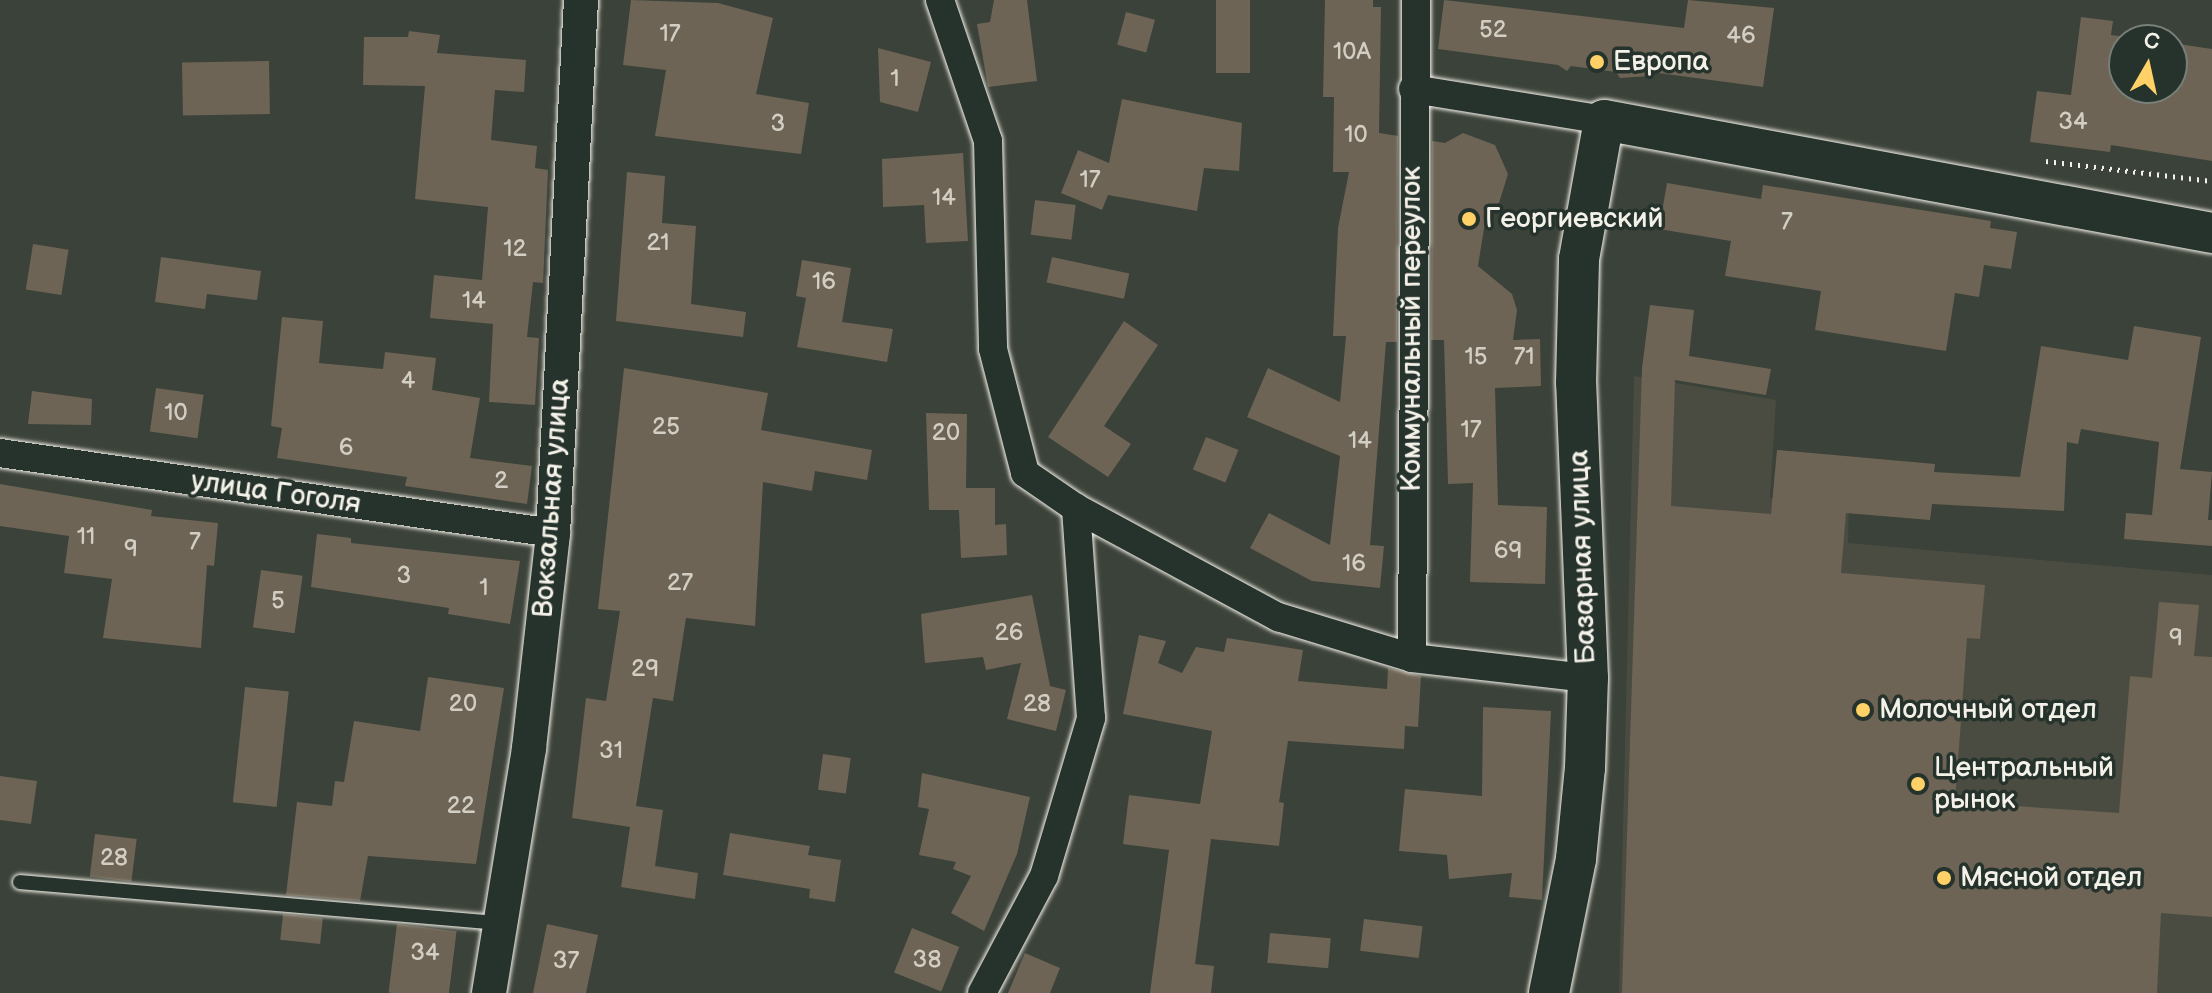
<!DOCTYPE html>
<meta charset="utf-8">
<style>
body{margin:0}
#map{position:relative;width:2212px;height:993px;overflow:hidden;background:#3b4239;font-family:"Balsamiq Sans",sans-serif}
div>[style]{position:absolute}
.built>*{inset:0;background:#4a4c41}
.building>*{inset:0;background:#6d6455;transform-origin:0 0}
.path>*{height:5px;margin-top:-2.5px;transform-origin:0;background:repeating-linear-gradient(90deg,#f4f1e8 0 2px,transparent 0 8px)}
.roads{filter:drop-shadow(0 0 2px #f4f1e8) drop-shadow(0 0 2px #f4f1e8)}
.service>*{height:14px;margin:-7px;padding:0 7px;transform-origin:7px;border-radius:7px;background:#26332d}
.minor>*{height:28px;margin:-14px;padding:0 14px;transform-origin:14px;border-radius:14px;background:#26332d}
.tertiary>*{height:34px;margin:-17px;padding:0 17px;transform-origin:17px;border-radius:17px;background:#26332d}
.secondary>*{height:40px;margin:-20px;padding:0 20px;transform-origin:20px;border-radius:20px;background:#26332d}
.dots>*{width:22px;height:22px;translate:-50% -50%;box-sizing:border-box;border:4px solid #26332d;border-radius:50%}
span{translate:-50% -50%;white-space:nowrap;text-align:center;line-height:1.15;-webkit-text-stroke:7px #26332d;paint-order:stroke}
.number-label{font-size:24px;color:#d2cec3}
.number-label span{-webkit-text-stroke-width:0}
.poi-label{font-size:28px;color:#f4f1e8}
.left{translate:0 -50%;text-align:left}
.street-label{font-size:28px;color:#f4f1e8}
.north{position:absolute;left:2108px;top:24px;width:80px;height:80px;box-sizing:border-box;background:#26332d;border:2px solid #787f78;border-radius:50%;rotate:9deg;font-size:22px;font-weight:700;line-height:32px;text-align:center;color:#f4f1e8}
.north::after{content:'';display:block;margin:auto;width:28px;height:36px;background:#ffd166;clip-path:polygon(50% 0,100% 100%,50% 72%,0 100%)}
</style>
<div id="map">
<div class="built">
<div style="clip-path:polygon(1634px 376px,1776px 400px,1770px 498px,1849px 502px,1848px 543px,2212px 575px,2212px 993px,1619px 993px)"></div>
</div>
<div class="building">
<div style="clip-path:polygon(631px 0,718px 3px,773px 18px,756px 94px,809px 103px,801px 154px,655px 136px,666px 70px,623px 65px)"></div>
<div style="clip-path:polygon(994px 0,1027px 0,1037px 81px,988px 87px,977px 24px,990px 22px)"></div>
<div style="left:1216px;top:0;width:34px;height:73px"></div>
<div style="clip-path:polygon(1325px 0,1373px 0,1373px 7px,1381px 7px,1379px 133px,1398px 136px,1397px 342px,1386px 342px,1370px 545px,1384px 546px,1380px 588px,1312px 581px,1250px 548px,1269px 513px,1330px 545px,1340px 456px,1247px 417px,1268px 368px,1340px 402px,1346px 336px,1333px 336px,1338px 228px,1349px 172px,1333px 172px,1334px 97px,1323px 97px)"></div>
<div style="clip-path:polygon(1444px 0,1684px 28px,1688px 0,1774px 8px,1763px 87px,1651px 72px,1650px 76px,1620px 78px,1616px 72px,1571px 66px,1567px 71px,1558px 65px,1438px 49px)"></div>
<div style="left:1126px;top:12px;width:30px;height:34px;rotate:15deg"></div>
<div style="clip-path:polygon(2081px 17px,2113px 21px,2111px 35px,2149px 40px,2124px 40px,2124px 88px,2172px 88px,2172px 43px,2212px 49px,2212px 161px,2111px 145px,2110px 152px,2030px 142px,2037px 91px,2071px 95px)"></div>
<div style="clip-path:polygon(409px 31px,440px 35px,437px 53px,526px 60px,524px 92px,495px 90px,491px 140px,537px 146px,535px 168px,548px 170px,543px 283px,533px 282px,527px 337px,539px 338px,535px 405px,489px 402px,493px 324px,430px 318px,434px 275px,482px 280px,488px 207px,415px 199px,425px 86px,363px 85px,364px 37px,408px 37px)"></div>
<div style="clip-path:polygon(878px 48px,931px 62px,918px 112px,880px 102px)"></div>
<div style="left:269px;top:61px;width:53px;height:87px;rotate:89deg"></div>
<div style="clip-path:polygon(1122px 99px,1242px 123px,1239px 171px,1204px 168px,1197px 211px,1108px 195px,1102px 210px,1061px 193px,1078px 150px,1109px 163px)"></div>
<div style="clip-path:polygon(1463px 133px,1495px 145px,1508px 174px,1499px 203px,1487px 210px,1478px 266px,1512px 294px,1517px 310px,1513px 340px,1540px 339px,1541px 386px,1495px 388px,1498px 505px,1547px 507px,1545px 584px,1470px 582px,1473px 483px,1448px 484px,1444px 340px,1431px 340px,1432px 141px,1445px 143px)"></div>
<div style="clip-path:polygon(963px 153px,968px 241px,926px 243px,924px 205px,883px 207px,882px 159px)"></div>
<div style="clip-path:polygon(627px 172px,665px 176px,662px 223px,696px 226px,691px 304px,746px 312px,743px 337px,616px 321px)"></div>
<div style="clip-path:polygon(1667px 183px,1761px 199px,1763px 185px,1991px 221px,1990px 228px,2017px 232px,2011px 269px,1984px 265px,1979px 297px,1955px 293px,1946px 351px,1815px 330px,1821px 291px,1725px 276px,1731px 241px,1659px 229px)"></div>
<div style="left:1035px;top:200px;width:41px;height:35px;rotate:7deg"></div>
<div style="left:33px;top:244px;width:36px;height:46px;rotate:9deg"></div>
<div style="clip-path:polygon(161px 257px,261px 271px,257px 300px,207px 294px,205px 309px,155px 302px)"></div>
<div style="left:1052px;top:257px;width:79px;height:26px;rotate:12deg"></div>
<div style="clip-path:polygon(802px 260px,851px 268px,842px 322px,893px 329px,887px 362px,797px 347px,806px 298px,796px 296px)"></div>
<div style="clip-path:polygon(1650px 305px,1694px 310px,1689px 356px,1771px 369px,1766px 395px,1675px 380px,1671px 506px,1771px 514px,1777px 450px,1935px 464px,1934px 472px,2020px 477px,2041px 346px,2128px 360px,2134px 326px,2201px 337px,2180px 469px,2212px 472px,2208px 520px,2212px 520px,2212px 546px,2124px 539px,2126px 513px,2152px 515px,2159px 442px,2081px 429px,2078px 444px,2067px 442px,2064px 511px,1932px 504px,1930px 520px,1846px 513px,1841px 573px,1985px 585px,1980px 639px,1967px 638px,1955px 802px,2119px 813px,2130px 676px,2152px 678px,2159px 602px,2199px 605px,2194px 656px,2212px 657px,2212px 917px,2161px 913px,2157px 993px,1622px 993px,1642px 368px)"></div>
<div style="clip-path:polygon(282px 317px,323px 321px,319px 363px,383px 369px,385px 352px,436px 358px,432px 390px,480px 398px,470px 458px,532px 466px,527px 504px,405px 486px,407px 477px,277px 458px,282px 428px,271px 426px)"></div>
<div style="clip-path:polygon(1124px 321px,1158px 345px,1104px 426px,1131px 444px,1108px 477px,1048px 437px)"></div>
<div style="clip-path:polygon(624px 368px,768px 393px,761px 430px,872px 450px,867px 480px,815px 471px,812px 491px,763px 482px,755px 626px,686px 618px,673px 701px,653px 698px,636px 806px,663px 810px,655px 866px,698px 873px,695px 899px,621px 887px,630px 827px,572px 818px,586px 698px,606px 701px,620px 611px,598px 609px)"></div>
<div style="left:156px;top:388px;width:48px;height:44px;rotate:8deg"></div>
<div style="clip-path:polygon(32px 391px,92px 399px,91px 425px,28px 424px)"></div>
<div style="clip-path:polygon(926px 413px,967px 414px,966px 488px,995px 488px,995px 525px,1006px 524px,1007px 555px,961px 558px,959px 510px,929px 510px)"></div>
<div style="left:1206px;top:437px;width:35px;height:35px;rotate:22deg"></div>
<div style="clip-path:polygon(0 484px,152px 510px,151px 516px,218px 523px,214px 566px,207px 565px,201px 648px,103px 638px,112px 579px,64px 573px,69px 536px,0 526px)"></div>
<div style="clip-path:polygon(317px 534px,351px 538px,351px 543px,520px 561px,510px 624px,448px 614px,449px 608px,311px 587px)"></div>
<div style="left:261px;top:570px;width:42px;height:58px;rotate:8deg"></div>
<div style="clip-path:polygon(1032px 595px,1050px 686px,1066px 690px,1056px 731px,1007px 719px,1021px 663px,986px 670px,983px 657px,925px 663px,921px 614px)"></div>
<div style="clip-path:polygon(1139px 635px,1166px 641px,1158px 663px,1182px 673px,1196px 647px,1224px 652px,1227px 638px,1303px 650px,1298px 681px,1387px 689px,1388px 668px,1421px 676px,1418px 727px,1405px 726px,1404px 749px,1288px 741px,1279px 802px,1284px 803px,1279px 846px,1211px 839px,1195px 964px,1214px 966px,1211px 993px,1150px 993px,1169px 850px,1123px 844px,1129px 795px,1200px 804px,1212px 731px,1123px 714px)"></div>
<div style="clip-path:polygon(428px 677px,504px 688px,476px 864px,368px 856px,360px 901px,286px 895px,297px 802px,332px 806px,335px 781px,344px 782px,354px 721px,420px 731px)"></div>
<div style="left:245px;top:687px;width:44px;height:116px;rotate:6deg"></div>
<div style="clip-path:polygon(1483px 707px,1551px 711px,1542px 900px,1509px 897px,1512px 873px,1449px 879px,1447px 855px,1399px 851px,1405px 789px,1482px 796px)"></div>
<div style="left:823px;top:754px;width:28px;height:36px;rotate:8deg"></div>
<div style="clip-path:polygon(922px 773px,1030px 797px,1017px 854px,984px 931px,951px 913px,971px 876px,953px 869px,956px 862px,919px 855px,929px 809px,918px 807px)"></div>
<div style="clip-path:polygon(0 776px,37px 781px,31px 824px,0 820px)"></div>
<div style="clip-path:polygon(730px 833px,810px 846px,808px 855px,841px 860px,835px 902px,809px 898px,810px 889px,723px 875px)"></div>
<div style="left:95px;top:834px;width:42px;height:43px;rotate:7deg"></div>
<div style="left:283px;top:914px;width:40px;height:26px;rotate:6deg"></div>
<div style="left:1364px;top:919px;width:59px;height:32px;rotate:7deg"></div>
<div style="left:397px;top:924px;width:60px;height:69px;rotate:7deg"></div>
<div style="clip-path:polygon(547px 924px,598px 935px,586px 993px,533px 993px)"></div>
<div style="left:912px;top:928px;width:51px;height:48px;rotate:22deg"></div>
<div style="left:1270px;top:933px;width:61px;height:30px;rotate:5deg"></div>
<div style="clip-path:polygon(1025px 953px,1060px 968px,1050px 993px,1008px 993px)"></div>
</div>
<div class="path">
<div style="left:2046px;top:161px;width:167px;rotate:6.9deg"></div>
</div>
<div class="roads">
<div class="service">
<div style="left:20px;top:882px;width:483px;rotate:4.9deg"></div>
</div>
<div class="minor">
<div style="left:940px;top:0;width:149px;rotate:71.2deg"></div>
<div style="left:988px;top:141px;width:208px;rotate:88.6deg"></div>
<div style="left:993px;top:349px;width:128px;rotate:75.5deg"></div>
<div style="left:1025px;top:473px;width:62px;rotate:34.5deg"></div>
<div style="left:1076px;top:508px;width:230px;rotate:28.4deg"></div>
<div style="left:1278px;top:617px;width:140px;rotate:17deg"></div>
<div style="left:1412px;top:658px;width:177px;rotate:6.5deg"></div>
<div style="left:1413px;top:89px;width:193px;rotate:9.2deg"></div>
<div style="left:0;top:453px;width:559px;rotate:8.23deg"></div>
<div style="left:1412px;top:658px;width:658px;rotate:-89.65deg"></div>
<div style="left:982px;top:993px;width:132px;rotate:-62.1deg"></div>
<div style="left:1044px;top:876px;width:165px;rotate:-73.4deg"></div>
<div style="left:1091px;top:718px;width:211px;rotate:-94.1deg"></div>
</div>
<div class="tertiary">
<div style="left:489px;top:993px;width:248px;rotate:-80.7deg"></div>
<div style="left:529px;top:748px;width:216px;rotate:-83.6deg"></div>
<div style="left:553px;top:533px;width:534px;rotate:-86.99deg"></div>
</div>
<div class="secondary">
<div style="left:1549px;top:993px;width:137px;rotate:-78.6deg"></div>
<div style="left:1576px;top:859px;width:91px;rotate:-84.4deg"></div>
<div style="left:1585px;top:768px;width:90px;rotate:-88.1deg"></div>
<div style="left:1588px;top:678px;width:295px;rotate:-92.3deg"></div>
<div style="left:1576px;top:383px;width:124px;rotate:-88.6deg"></div>
<div style="left:1579px;top:259px;width:141px;rotate:-79.8deg"></div>
<div style="left:1604px;top:120px;width:618px;rotate:10.53deg"></div>
</div>
</div>
<div class="dots">
<div style="left:1597px;top:62px;background:#ffd166"></div>
<div style="left:1469px;top:219px;background:#ffd166"></div>
<div style="left:1863px;top:710px;background:#ffd166"></div>
<div style="left:1918px;top:784px;background:#ffd166"></div>
<div style="left:1944px;top:878px;background:#ffd166"></div>
</div>
<div class="number-label">
<span style="left:1493px;top:30px">52</span>
<span style="left:670px;top:34px">17</span>
<span style="left:1741px;top:36px">46</span>
<span style="left:1352px;top:52px">10А</span>
<span style="left:895px;top:79px">1</span>
<span style="left:2073px;top:122px">34</span>
<span style="left:778px;top:124px">3</span>
<span style="left:1356px;top:135px">10</span>
<span style="left:1090px;top:180px">17</span>
<span style="left:944px;top:198px">14</span>
<span style="left:1787px;top:222px">7</span>
<span style="left:658px;top:243px">21</span>
<span style="left:515px;top:249px">12</span>
<span style="left:824px;top:282px">16</span>
<span style="left:474px;top:301px">14</span>
<span style="left:1476px;top:357px">15</span>
<span style="left:1524px;top:357px">71</span>
<span style="left:408px;top:381px">4</span>
<span style="left:176px;top:413px">10</span>
<span style="left:666px;top:427px">25</span>
<span style="left:1471px;top:430px">17</span>
<span style="left:946px;top:433px">20</span>
<span style="left:1360px;top:441px">14</span>
<span style="left:346px;top:448px">6</span>
<span style="left:501px;top:481px">2</span>
<span style="left:86px;top:537px">11</span>
<span style="left:195px;top:542px">7</span>
<span style="left:131px;top:549px">9</span>
<span style="left:1508px;top:551px">69</span>
<span style="left:1354px;top:564px">16</span>
<span style="left:404px;top:576px">3</span>
<span style="left:680px;top:583px">27</span>
<span style="left:484px;top:588px">1</span>
<span style="left:278px;top:601px">5</span>
<span style="left:1009px;top:633px">26</span>
<span style="left:2176px;top:638px">9</span>
<span style="left:645px;top:669px">29</span>
<span style="left:463px;top:704px">20</span>
<span style="left:1037px;top:704px">28</span>
<span style="left:611px;top:751px">31</span>
<span style="left:461px;top:806px">22</span>
<span style="left:114px;top:858px">28</span>
<span style="left:425px;top:953px">34</span>
<span style="left:927px;top:960px">38</span>
<span style="left:566px;top:961px">37</span>
</div>
<div class="poi-label">
<span class="left" style="left:1613px;top:62px">Европа</span>
<span class="left" style="left:1485px;top:219px">Георгиевский</span>
<span class="left" style="left:1879px;top:710px">Молочный отдел</span>
<span class="left" style="left:1934px;top:784px">Центральный<br>рынок</span>
<span class="left" style="left:1960px;top:878px">Мясной отдел</span>
</div>
<div class="street-label">
<span style="left:1412px;top:329px;rotate:-90deg">Коммунальный переулок</span>
<span style="left:276px;top:493px;rotate:8deg">улица Гоголя</span>
<span style="left:552px;top:498px;rotate:-86deg">Вокзальная улица</span>
<span style="left:1583px;top:557px;rotate:-92deg">Базарная улица</span>
</div>
<div class="north">С</div>
</div>
